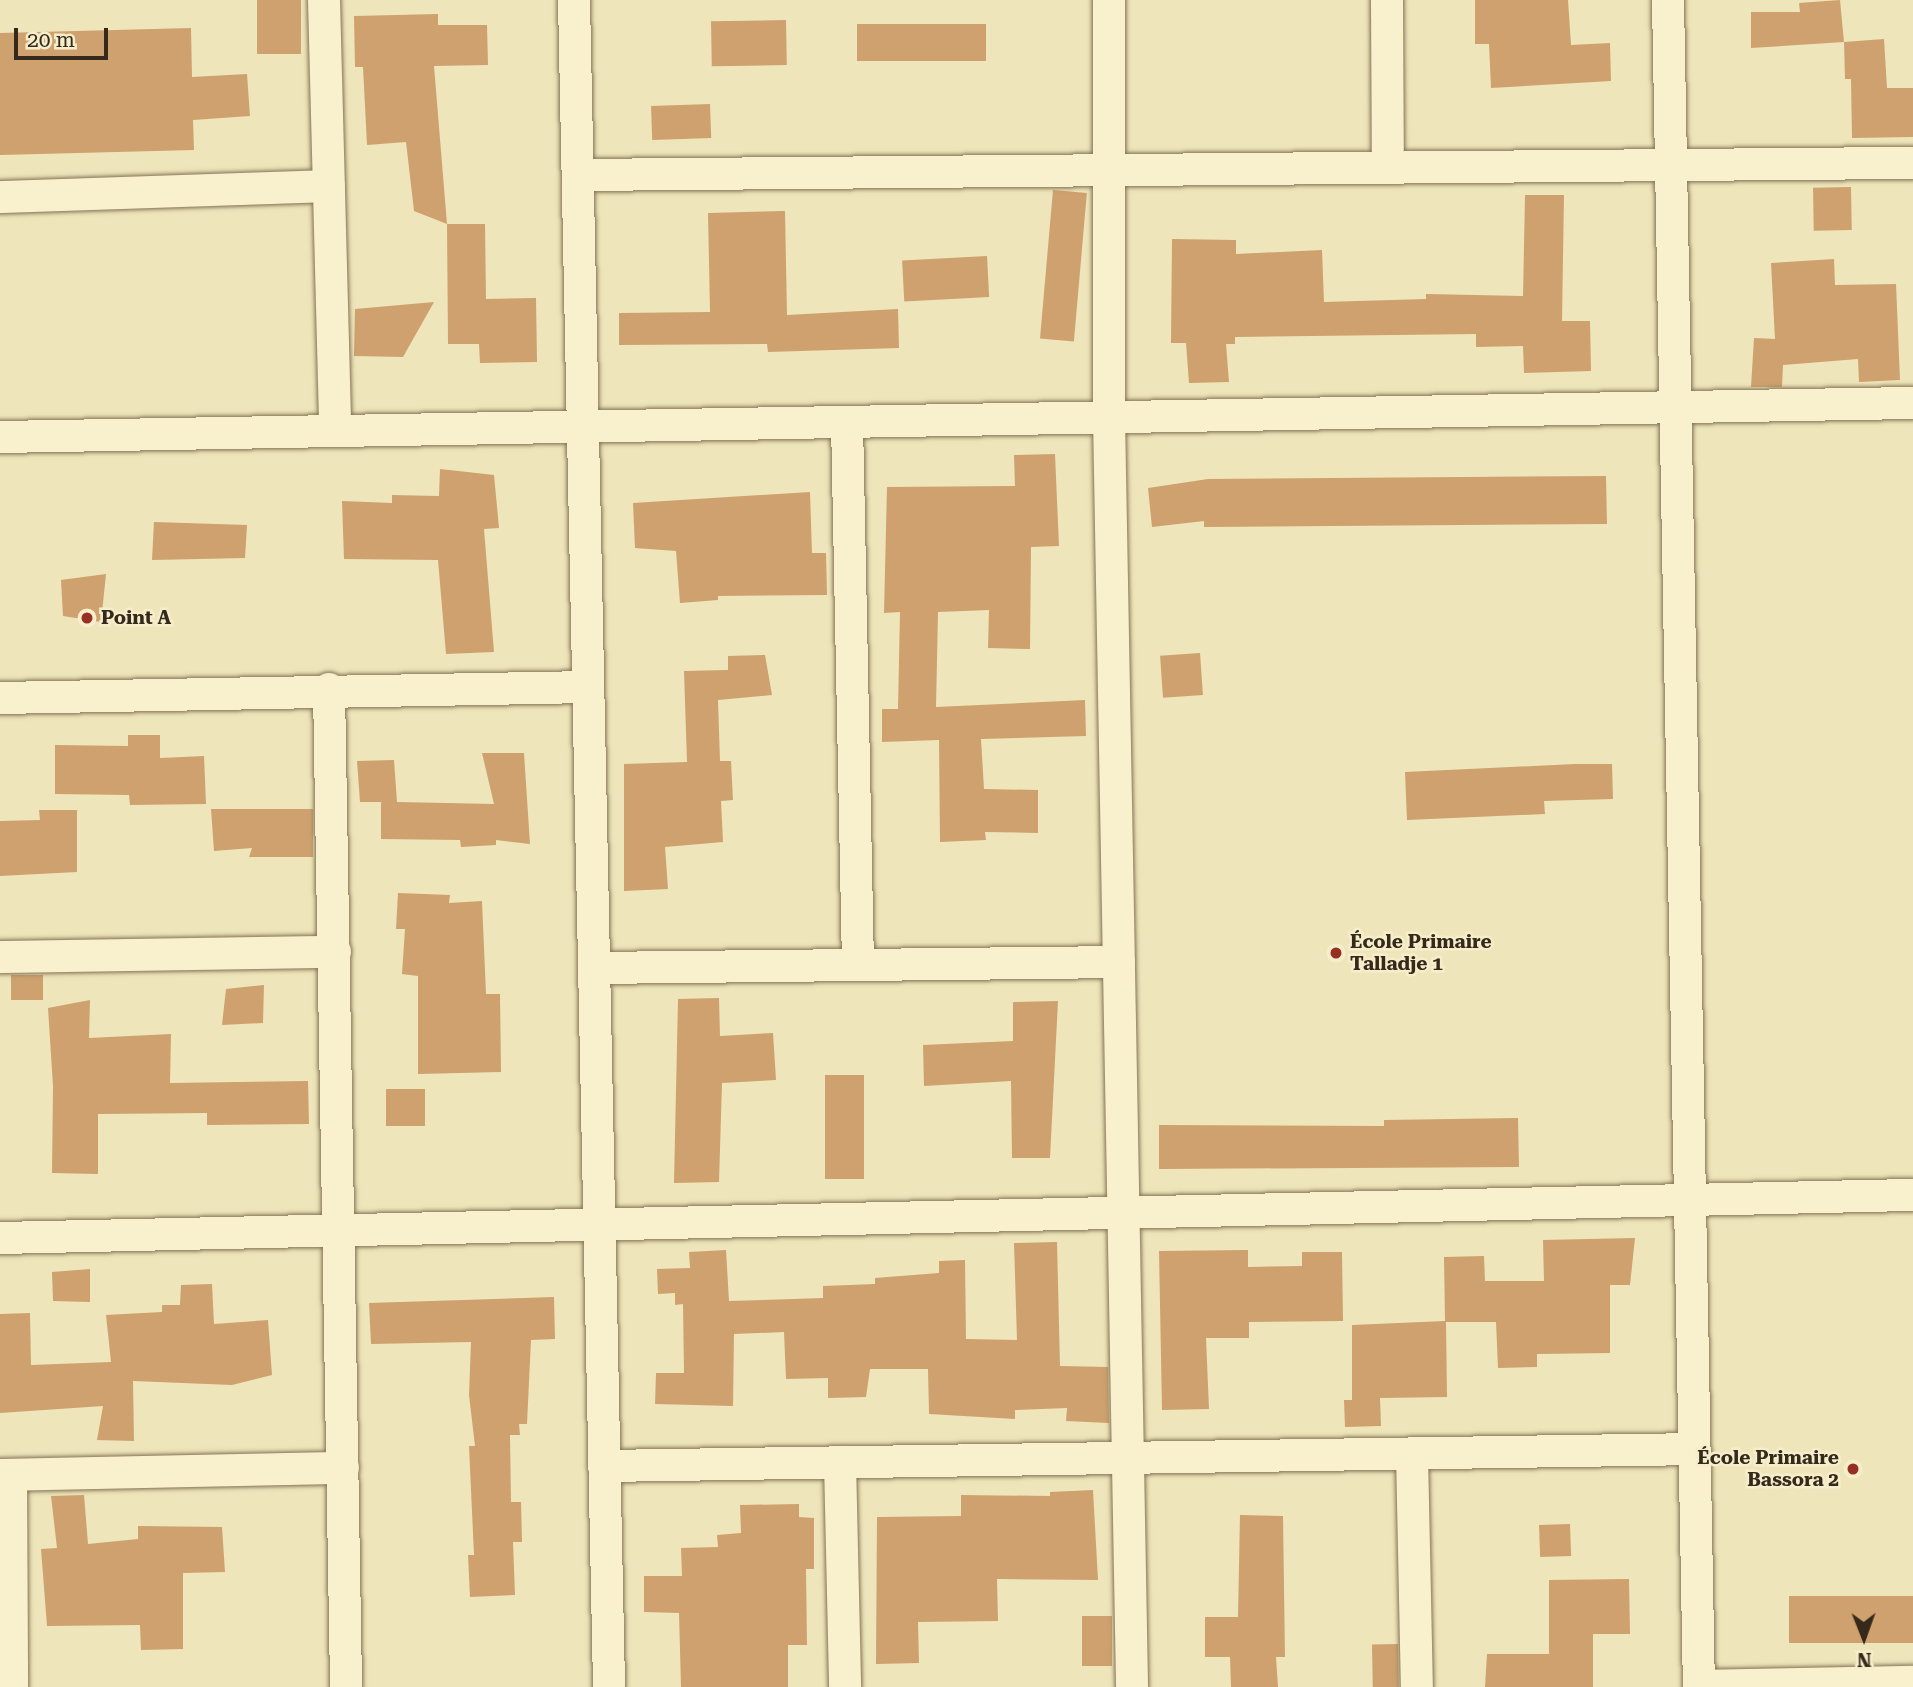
<!DOCTYPE html>
<meta charset="utf-8">
<style>
body{margin:0}
#map{position:relative;width:1913px;height:1687px;overflow:hidden;background:#eee5ba;font-family:"Roboto Serif",serif}
div>[style]{position:absolute}
.building>*{inset:0;background:#cea16f;transform-origin:0 0}
.roads{filter:drop-shadow(0 0 2px #857455) drop-shadow(0 0 2px #857455)}
.minor>*{height:32px;margin:-16px;padding:0 16px;transform-origin:16px;border-radius:16px;background:#f9f1cd}
.dots>*{width:19px;height:19px;translate:-50% -50%;box-sizing:border-box;border:4px solid #f6eeca;border-radius:50%}
span{translate:-50% -50%;white-space:nowrap;text-align:center;line-height:1.15;-webkit-text-stroke:5px #f6eeca;paint-order:stroke}
.poi-label{font-size:19px;color:#34291a;font-weight:700}
.left{translate:0 -50%;text-align:left}
.right{translate:-100% -50%;text-align:right}
.north{position:absolute;left:1829px;top:1603px;width:70px;height:70px;-webkit-text-stroke:5px #f6eeca;paint-order:stroke;rotate:179deg;font-size:19px;font-weight:700;line-height:28px;text-align:center;color:#34291a}
.north::after{content:'';display:block;margin:auto;width:24px;height:32px;background:#34291a;clip-path:polygon(50% 0,100% 100%,50% 72%,0 100%)}
.scale{position:absolute;left:14px;top:28px;width:94px;height:32px;box-sizing:border-box;border:4px solid #34291a;border-top:0;padding-left:9px;font-size:21px;line-height:24px;white-space:nowrap;color:#34291a;-webkit-text-stroke:5px #f6eeca;paint-order:stroke}
</style>
<div id="map">
<div class="building">
<div style="left:257px;top:0;width:44px;height:54px"></div>
<div style="clip-path:polygon(1475px 0,1568px 0,1571px 45px,1610px 43px,1611px 81px,1491px 88px,1489px 44px,1475px 44px)"></div>
<div style="clip-path:polygon(1840px 0,1844px 42px,1751px 48px,1751px 12px,1800px 12px,1799px 3px)"></div>
<div style="clip-path:polygon(438px 14px,438px 25px,487px 25px,488px 65px,434px 66px,447px 224px,414px 211px,406px 142px,367px 145px,363px 67px,355px 67px,354px 16px)"></div>
<div style="left:786px;top:20px;width:45px;height:75px;rotate:89deg"></div>
<div style="left:986px;top:24px;width:37px;height:129px;rotate:90deg"></div>
<div style="clip-path:polygon(191px 28px,192px 77px,247px 74px,250px 116px,193px 120px,194px 150px,0 155px,0 33px)"></div>
<div style="clip-path:polygon(1884px 39px,1887px 88px,1913px 88px,1913px 137px,1852px 138px,1851px 79px,1845px 79px,1844px 42px)"></div>
<div style="left:710px;top:104px;width:34px;height:59px;rotate:88deg"></div>
<div style="left:1851px;top:187px;width:43px;height:38px;rotate:89deg"></div>
<div style="left:1053px;top:190px;width:34px;height:149px;rotate:5deg"></div>
<div style="clip-path:polygon(1525px 195px,1564px 195px,1562px 321px,1590px 321px,1591px 371px,1524px 373px,1523px 346px,1476px 347px,1476px 334px,1235px 337px,1235px 344px,1226px 344px,1229px 382px,1189px 383px,1186px 343px,1171px 343px,1172px 239px,1236px 240px,1236px 254px,1322px 250px,1324px 302px,1426px 299px,1426px 294px,1523px 296px)"></div>
<div style="clip-path:polygon(785px 211px,787px 315px,898px 309px,899px 348px,768px 352px,767px 344px,619px 345px,619px 313px,710px 312px,708px 213px)"></div>
<div style="clip-path:polygon(447px 224px,485px 224px,486px 299px,536px 298px,537px 362px,480px 363px,479px 344px,448px 344px)"></div>
<div style="left:987px;top:256px;width:41px;height:85px;rotate:87deg"></div>
<div style="clip-path:polygon(1834px 259px,1835px 285px,1896px 284px,1900px 380px,1859px 382px,1858px 359px,1783px 365px,1782px 387px,1751px 387px,1754px 338px,1775px 339px,1771px 263px)"></div>
<div style="clip-path:polygon(434px 302px,403px 357px,354px 356px,355px 309px)"></div>
<div style="clip-path:polygon(1055px 454px,1059px 546px,1031px 547px,1030px 649px,988px 648px,989px 610px,938px 612px,936px 707px,1085px 700px,1086px 736px,981px 739px,984px 789px,1038px 790px,1038px 833px,985px 832px,986px 840px,940px 842px,939px 740px,882px 742px,882px 709px,898px 709px,900px 612px,884px 613px,887px 487px,1015px 486px,1014px 455px)"></div>
<div style="clip-path:polygon(440px 469px,494px 475px,499px 528px,484px 529px,494px 652px,446px 654px,438px 560px,344px 559px,342px 501px,392px 503px,392px 495px,439px 496px)"></div>
<div style="clip-path:polygon(1606px 476px,1607px 524px,1204px 527px,1204px 521px,1152px 527px,1148px 488px,1208px 479px)"></div>
<div style="clip-path:polygon(810px 492px,812px 553px,826px 553px,827px 595px,718px 596px,718px 600px,680px 603px,676px 551px,635px 548px,633px 503px)"></div>
<div style="clip-path:polygon(154px 522px,247px 525px,245px 558px,152px 560px)"></div>
<div style="clip-path:polygon(106px 574px,101px 622px,63px 616px,61px 580px)"></div>
<div style="left:1200px;top:653px;width:42px;height:40px;rotate:86deg"></div>
<div style="clip-path:polygon(765px 655px,772px 695px,718px 700px,720px 761px,731px 761px,733px 800px,721px 801px,723px 842px,665px 847px,668px 889px,624px 891px,624px 764px,687px 762px,684px 671px,728px 670px,728px 656px)"></div>
<div style="clip-path:polygon(128px 735px,160px 735px,160px 758px,204px 756px,206px 804px,130px 805px,129px 795px,55px 794px,55px 745px,128px 746px)"></div>
<div style="clip-path:polygon(482px 753px,524px 753px,530px 844px,496px 840px,496px 845px,461px 847px,460px 840px,381px 839px,381px 802px,360px 802px,357px 761px,394px 760px,397px 802px,494px 804px)"></div>
<div style="clip-path:polygon(1575px 764px,1612px 764px,1613px 799px,1544px 801px,1545px 814px,1407px 820px,1405px 772px)"></div>
<div style="clip-path:polygon(211px 809px,313px 809px,313px 857px,249px 857px,252px 848px,214px 851px)"></div>
<div style="clip-path:polygon(39px 810px,77px 810px,77px 872px,0 876px,0 821px,40px 820px)"></div>
<div style="clip-path:polygon(398px 893px,450px 895px,449px 903px,482px 901px,486px 994px,500px 994px,501px 1072px,418px 1074px,418px 976px,402px 974px,405px 929px,396px 929px)"></div>
<div style="left:11px;top:975px;width:32px;height:25px"></div>
<div style="clip-path:polygon(264px 985px,263px 1023px,222px 1025px,226px 989px)"></div>
<div style="clip-path:polygon(719px 998px,720px 1036px,773px 1033px,776px 1080px,722px 1083px,719px 1182px,674px 1183px,678px 999px)"></div>
<div style="clip-path:polygon(90px 1000px,89px 1038px,171px 1034px,170px 1083px,308px 1081px,309px 1124px,207px 1125px,207px 1113px,98px 1114px,98px 1174px,52px 1173px,53px 1086px,48px 1008px)"></div>
<div style="clip-path:polygon(1058px 1001px,1050px 1158px,1012px 1158px,1011px 1081px,924px 1086px,923px 1045px,1013px 1041px,1013px 1002px)"></div>
<div style="left:825px;top:1075px;width:39px;height:104px"></div>
<div style="left:386px;top:1089px;width:39px;height:37px"></div>
<div style="clip-path:polygon(1518px 1118px,1519px 1167px,1159px 1169px,1159px 1125px,1384px 1126px,1384px 1120px)"></div>
<div style="clip-path:polygon(1635px 1238px,1630px 1285px,1610px 1285px,1610px 1353px,1537px 1354px,1537px 1367px,1498px 1368px,1496px 1322px,1446px 1322px,1447px 1397px,1380px 1398px,1381px 1426px,1345px 1427px,1344px 1400px,1352px 1400px,1352px 1325px,1445px 1321px,1444px 1257px,1484px 1256px,1485px 1281px,1544px 1281px,1543px 1240px)"></div>
<div style="clip-path:polygon(1057px 1242px,1060px 1366px,1108px 1367px,1109px 1423px,1066px 1421px,1067px 1408px,1015px 1410px,1015px 1419px,929px 1414px,928px 1369px,870px 1369px,866px 1397px,828px 1398px,828px 1378px,786px 1379px,784px 1332px,734px 1334px,733px 1406px,655px 1404px,656px 1373px,684px 1373px,683px 1304px,675px 1305px,675px 1293px,658px 1294px,657px 1269px,690px 1268px,689px 1252px,726px 1250px,729px 1301px,823px 1298px,823px 1286px,875px 1284px,875px 1278px,939px 1273px,939px 1261px,965px 1260px,966px 1339px,1017px 1340px,1014px 1243px)"></div>
<div style="clip-path:polygon(1248px 1250px,1248px 1267px,1302px 1266px,1302px 1252px,1342px 1252px,1343px 1321px,1249px 1322px,1249px 1338px,1206px 1338px,1209px 1409px,1162px 1410px,1159px 1251px)"></div>
<div style="clip-path:polygon(90px 1269px,90px 1302px,53px 1301px,52px 1272px)"></div>
<div style="clip-path:polygon(212px 1284px,214px 1324px,268px 1320px,272px 1375px,232px 1385px,133px 1381px,134px 1441px,97px 1440px,103px 1406px,0 1413px,0 1314px,30px 1313px,31px 1365px,111px 1362px,106px 1315px,162px 1312px,162px 1305px,180px 1305px,181px 1285px)"></div>
<div style="clip-path:polygon(554px 1297px,555px 1339px,531px 1340px,527px 1424px,519px 1424px,520px 1435px,510px 1435px,511px 1502px,521px 1502px,522px 1542px,513px 1542px,515px 1595px,470px 1597px,468px 1555px,474px 1555px,469px 1446px,475px 1446px,469px 1395px,471px 1342px,371px 1344px,369px 1303px)"></div>
<div style="clip-path:polygon(1093px 1490px,1098px 1580px,997px 1579px,998px 1621px,918px 1622px,919px 1663px,876px 1664px,877px 1517px,961px 1516px,961px 1495px,1050px 1496px,1050px 1492px)"></div>
<div style="clip-path:polygon(84px 1495px,88px 1544px,138px 1539px,138px 1526px,222px 1527px,225px 1572px,183px 1573px,183px 1649px,141px 1650px,140px 1625px,47px 1626px,41px 1549px,57px 1548px,51px 1496px)"></div>
<div style="clip-path:polygon(799px 1504px,799px 1517px,814px 1518px,814px 1569px,806px 1569px,807px 1645px,788px 1645px,788px 1687px,681px 1687px,679px 1613px,644px 1612px,644px 1576px,682px 1576px,681px 1548px,718px 1547px,717px 1535px,741px 1533px,740px 1505px)"></div>
<div style="clip-path:polygon(1240px 1515px,1283px 1516px,1285px 1657px,1276px 1657px,1278px 1687px,1231px 1687px,1230px 1657px,1205px 1657px,1205px 1617px,1238px 1617px)"></div>
<div style="left:1570px;top:1524px;width:32px;height:31px;rotate:88deg"></div>
<div style="clip-path:polygon(1629px 1579px,1630px 1634px,1593px 1634px,1593px 1687px,1485px 1687px,1487px 1654px,1549px 1654px,1549px 1580px)"></div>
<div style="left:1913px;top:1596px;width:47px;height:124px;rotate:90deg"></div>
<div style="left:1082px;top:1616px;width:30px;height:50px"></div>
<div style="left:1398px;top:1644px;width:43px;height:26px;rotate:89deg"></div>
</div>
<div class="roads">
<div class="minor">
<div style="left:324px;top:0;width:431px;rotate:88.5deg"></div>
<div style="left:574px;top:0;width:1687px;rotate:88.81deg"></div>
<div style="left:1109px;top:0;width:417px;rotate:90deg"></div>
<div style="left:1109px;top:417px;width:1270px;rotate:88.96deg"></div>
<div style="left:1387px;top:0;width:167px;rotate:89.7deg"></div>
<div style="left:1668px;top:0;width:1687px;rotate:88.95deg"></div>
<div style="left:578px;top:175px;width:1335px;rotate:-0.52deg"></div>
<div style="left:0;top:197px;width:329px;rotate:-1.9deg"></div>
<div style="left:847px;top:422px;width:542px;rotate:88.84deg"></div>
<div style="left:0;top:437px;width:1913px;rotate:-1.02deg"></div>
<div style="left:329px;top:689px;width:998px;rotate:89.02deg"></div>
<div style="left:0;top:698px;width:588px;rotate:-1.07deg"></div>
<div style="left:0;top:957px;width:335px;rotate:-0.9deg"></div>
<div style="left:594px;top:968px;width:525px;rotate:-0.65deg"></div>
<div style="left:0;top:1238px;width:1913px;rotate:-1.29deg"></div>
<div style="left:1412px;top:1454px;width:233px;rotate:88.8deg"></div>
<div style="left:840px;top:1462px;width:225px;rotate:88.7deg"></div>
<div style="left:604px;top:1466px;width:1090px;rotate:-0.89deg"></div>
<div style="left:0;top:1475px;width:343px;rotate:-1.2deg"></div>
<div style="left:11px;top:1475px;width:212px;rotate:89.7deg"></div>
<div style="left:1699px;top:1686px;width:214px;rotate:-1.1deg"></div>
</div>
</div>
<div class="dots">
<div style="left:87px;top:618px;background:#953023"></div>
<div style="left:1336px;top:953px;background:#953023"></div>
<div style="left:1853px;top:1469px;background:#953023"></div>
</div>
<div class="poi-label">
<span class="left" style="left:101px;top:618px">Point A</span>
<span class="left" style="left:1350px;top:953px">École Primaire<br>Talladje 1</span>
<span class="right" style="left:1839px;top:1469px">École Primaire<br>Bassora 2</span>
</div>
<div class="north">N</div>
<div class="scale">20 m</div>
</div>
